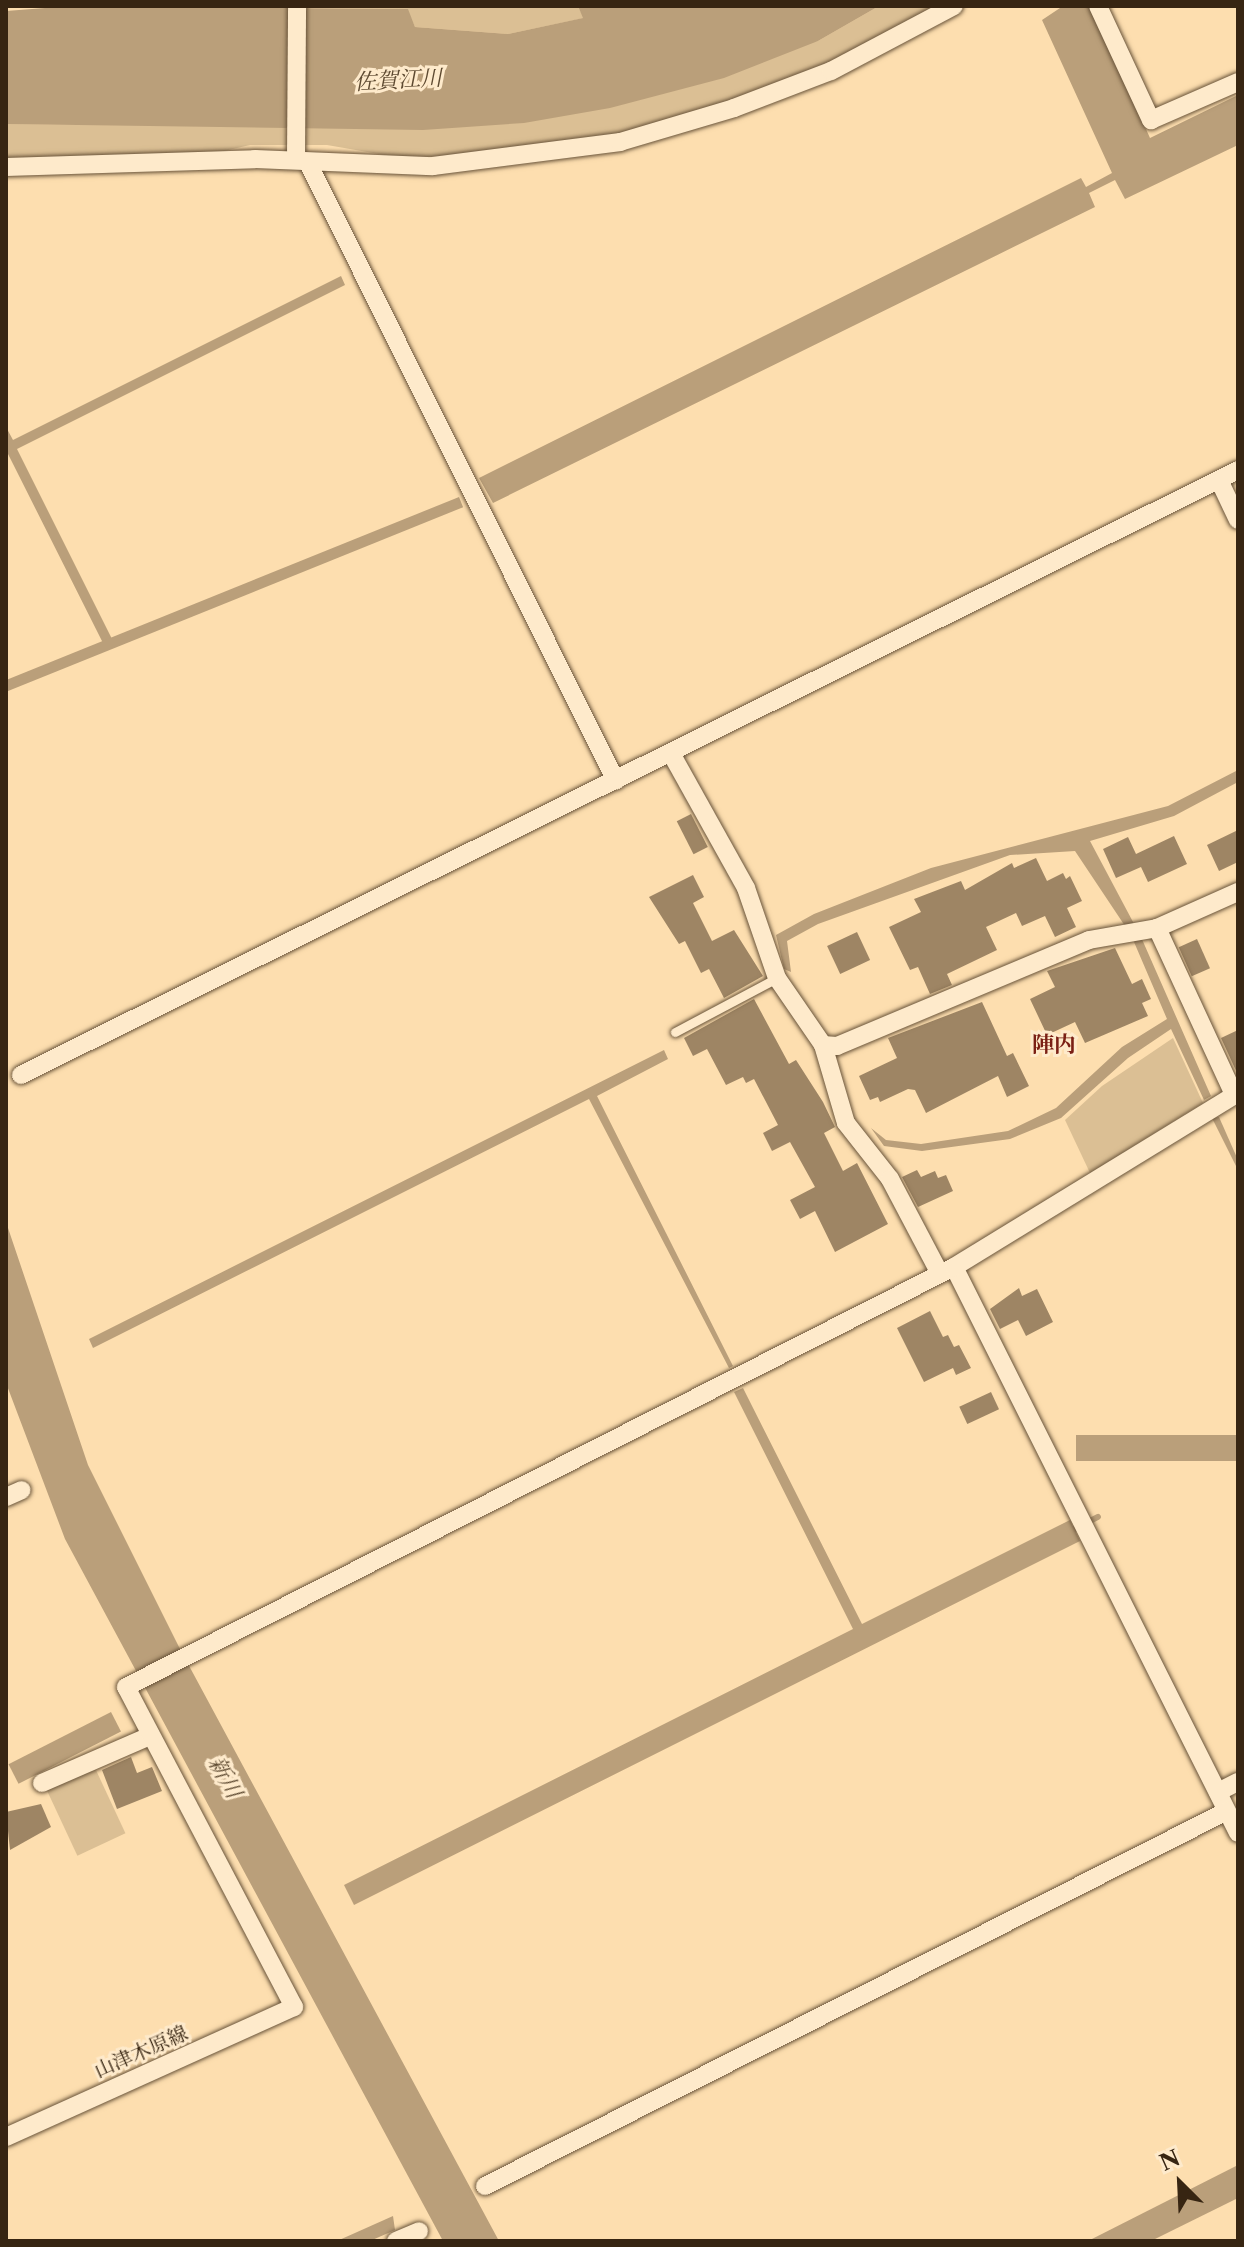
<!DOCTYPE html>
<meta charset="utf-8">
<style>
body{margin:0}
#map{position:relative;width:1244px;height:2247px;overflow:hidden;background:#fddeaf;font-family:"Libre Caslon Text","Noto Serif JP",serif}
div>[style]{position:absolute}
.green>*{inset:0;background:#dbbf94;transform-origin:0 0}
.water>*{inset:0;background:#ba9f7a;transform-origin:0 0}
.stream>*{height:6px;margin:-3px;padding:0 3px;transform-origin:3px;border-radius:3px;background:#ba9f7a}
.building>*{inset:0;background:#9e8564;transform-origin:0 0}
.roads{filter:drop-shadow(0 0 2px #685339) drop-shadow(0 0 2px #685339)}
.lane>*{height:9px;margin:-4.5px;padding:0 4.5px;transform-origin:4.5px;border-radius:4.5px;background:#feeacb}
.street>*{height:18px;margin:-9px;padding:0 9px;transform-origin:9px;border-radius:9px;background:#feeacb}
span{translate:-50% -50%;white-space:nowrap;text-align:center;line-height:1.15;-webkit-text-stroke:6px #feeacb;paint-order:stroke}
.street-label{font-size:20px;color:#372512}
.water-label{font-size:22px;color:#5e4a31;font-style:italic}
.neighbourhood-label{font-size:22px;color:#7a1f14;font-weight:700}
.frame{position:absolute;inset:0;border:8px solid #372512;pointer-events:none}
.north{position:absolute;left:1140px;top:2143px;width:80px;height:80px;-webkit-text-stroke:6px #feeacb;paint-order:stroke;rotate:336deg;font-size:22px;font-weight:700;line-height:32px;text-align:center;color:#372512}
.north::after{content:'';display:block;margin:auto;width:28px;height:36px;background:#372512;clip-path:polygon(50% 0,100% 100%,50% 72%,0 100%)}
</style>
<div id="map">
<div class="green">
<div style="clip-path:polygon(112px 6px,578px 6px,584px 18px,508px 34px,415px 27px,407px 9px)"></div>
<div style="clip-path:polygon(879px 6px,942px 6px,831px 64px,732px 103px,619px 137px,506px 152px,402px 158px,327px 145px,250px 145px,207px 155px,6px 160px,6px 124px,288px 126px,818px 41px)"></div>
<div style="clip-path:polygon(1173px 1038px,1203px 1103px,1090px 1173px,1065px 1120px,1102px 1086px)"></div>
<div style="left:95px;top:1768px;width:72px;height:53px;rotate:65deg"></div>
</div>
<div class="water">
<div style="clip-path:polygon(71px 6px,408px 9px,415px 27px,508px 34px,583px 18px,578px 6px,879px 6px,818px 41px,724px 78px,610px 108px,524px 123px,423px 130px,6px 124px,6px 11px)"></div>
<div style="clip-path:polygon(1063px 6px,1091px 6px,1150px 138px,1238px 95px,1238px 145px,1125px 199px,1115px 180px,1089px 193px,1095px 207px,493px 503px,479px 478px,1081px 178px,1086px 187px,1112px 173px,1042px 20px)"></div>
<div style="clip-path:polygon(341px 276px,345px 285px,17px 449px,115px 645px,106px 649px,6px 450px,6px 427px,13px 440px)"></div>
<div style="left:459px;top:497px;width:11px;height:506px;rotate:68deg"></div>
<div style="clip-path:polygon(1238px 770px,1238px 782px,1174px 816px,1090px 841px,1141px 937px,1211px 1096px,1204px 1100px,1171px 1029px,1128px 1058px,1061px 1118px,1010px 1139px,922px 1151px,884px 1146px,871px 1128px,886px 1140px,921px 1144px,1008px 1131px,1056px 1108px,1122px 1047px,1167px 1019px,1131px 935px,1075px 851px,1010px 855px,818px 924px,787px 941px,791px 972px,784px 969px,776px 935px,814px 914px,931px 868px,1168px 806px)"></div>
<div style="clip-path:polygon(664px 1050px,668px 1059px,597px 1096px,733px 1366px,729px 1368px,589px 1099px,93px 1348px,89px 1339px)"></div>
<div style="clip-path:polygon(1219px 1117px,1238px 1160px,1238px 1170px,1212px 1118px)"></div>
<div style="clip-path:polygon(6px 1208px,7px 1225px,88px 1465px,180px 1649px,499px 2241px,443px 2241px,65px 1539px,6px 1383px)"></div>
<div style="clip-path:polygon(743px 1388px,862px 1624px,1070px 1520px,1080px 1541px,354px 1905px,344px 1885px,853px 1629px,734px 1392px)"></div>
<div style="left:1238px;top:1435px;width:26px;height:162px;rotate:90deg"></div>
<div style="left:111px;top:1712px;width:22px;height:115px;rotate:63deg"></div>
<div style="clip-path:polygon(1238px 2165px,1238px 2198px,1151px 2241px,1088px 2241px)"></div>
<div style="clip-path:polygon(393px 2216px,395px 2230px,370px 2241px,337px 2241px)"></div>
</div>
<div class="stream">
<div style="left:1075px;top:1529px;width:26px;rotate:-28deg"></div>
</div>
<div class="building">
<div style="left:691px;top:814px;width:37px;height:16px;rotate:63deg"></div>
<div style="clip-path:polygon(1238px 830px,1238px 862px,1219px 871px,1207px 845px)"></div>
<div style="clip-path:polygon(1174px 836px,1187px 864px,1148px 882px,1141px 867px,1116px 878px,1103px 849px,1128px 837px,1136px 854px)"></div>
<div style="clip-path:polygon(1036px 858px,1047px 881px,1063px 873px,1066px 879px,1070px 876px,1082px 901px,1067px 908px,1076px 927px,1055px 937px,1045px 916px,1022px 926px,1016px 913px,986px 927px,997px 950px,947px 974px,952px 985px,930px 994px,918px 967px,910px 970px,889px 927px,921px 912px,914px 899px,961px 881px,965px 890px,1012px 863px,1014px 868px)"></div>
<div style="clip-path:polygon(693px 875px,704px 897px,693px 903px,712px 941px,734px 930px,763px 976px,724px 998px,709px 969px,701px 973px,685px 941px,679px 944px,649px 897px)"></div>
<div style="left:857px;top:932px;width:31px;height:33px;rotate:65deg"></div>
<div style="left:1197px;top:939px;width:32px;height:20px;rotate:66deg"></div>
<div style="clip-path:polygon(1115px 948px,1132px 984px,1142px 979px,1151px 999px,1142px 1003px,1148px 1016px,1085px 1043px,1075px 1022px,1047px 1035px,1030px 999px,1055px 987px,1047px 971px)"></div>
<div style="clip-path:polygon(754px 999px,789px 1064px,796px 1060px,823px 1102px,835px 1127px,824px 1133px,843px 1171px,857px 1163px,888px 1224px,835px 1252px,815px 1211px,800px 1219px,790px 1200px,815px 1187px,790px 1142px,772px 1151px,763px 1133px,778px 1125px,754px 1079px,746px 1083px,743px 1077px,726px 1085px,707px 1049px,693px 1056px,684px 1038px)"></div>
<div style="clip-path:polygon(982px 1002px,1007px 1056px,1013px 1053px,1029px 1086px,1007px 1097px,998px 1076px,926px 1113px,915px 1090px,908px 1089px,880px 1102px,878px 1097px,870px 1100px,859px 1076px,897px 1058px,888px 1038px)"></div>
<div style="clip-path:polygon(1238px 1030px,1238px 1075px,1221px 1038px)"></div>
<div style="clip-path:polygon(917px 1170px,921px 1177px,935px 1171px,938px 1178px,946px 1175px,953px 1191px,918px 1207px,902px 1177px)"></div>
<div style="clip-path:polygon(1019px 1288px,1022px 1296px,1037px 1289px,1053px 1322px,1026px 1336px,1018px 1320px,1000px 1329px,990px 1309px)"></div>
<div style="clip-path:polygon(930px 1311px,943px 1337px,948px 1335px,954px 1347px,959px 1345px,971px 1368px,956px 1375px,953px 1368px,924px 1382px,897px 1328px)"></div>
<div style="left:991px;top:1392px;width:19px;height:35px;rotate:65deg"></div>
<div style="clip-path:polygon(131px 1757px,137px 1773px,152px 1767px,162px 1791px,117px 1809px,102px 1770px)"></div>
<div style="clip-path:polygon(41px 1804px,51px 1827px,10px 1850px,6px 1812px)"></div>
</div>
<div class="roads">
<div class="lane">
<div style="left:675px;top:1032px;width:115px;rotate:-27.9deg"></div>
</div>
<div class="street">
<div style="left:1098px;top:6px;width:126px;rotate:65.1deg"></div>
<div style="left:1151px;top:120px;width:95px;rotate:-23.6deg"></div>
<div style="left:296px;top:159px;width:153px;rotate:-89.6deg"></div>
<div style="left:308px;top:163px;width:690px;rotate:63.51deg"></div>
<div style="left:6px;top:167px;width:249px;rotate:-1.8deg"></div>
<div style="left:255px;top:159px;width:178px;rotate:2.3deg"></div>
<div style="left:433px;top:166px;width:189px;rotate:-7.3deg"></div>
<div style="left:620px;top:142px;width:119px;rotate:-16.6deg"></div>
<div style="left:734px;top:108px;width:104px;rotate:-20.9deg"></div>
<div style="left:831px;top:71px;width:139px;rotate:-27.9deg"></div>
<div style="left:1219px;top:480px;width:44px;rotate:64.6deg"></div>
<div style="left:672px;top:755px;width:152px;rotate:60.9deg"></div>
<div style="left:746px;top:888px;width:95px;rotate:71deg"></div>
<div style="left:777px;top:978px;width:81px;rotate:55.5deg"></div>
<div style="left:823px;top:1045px;width:14px;rotate:4deg"></div>
<div style="left:837px;top:1046px;width:273px;rotate:-22.8deg"></div>
<div style="left:1089px;top:940px;width:69px;rotate:-10deg"></div>
<div style="left:1157px;top:928px;width:89px;rotate:-24deg"></div>
<div style="left:1157px;top:928px;width:184px;rotate:65.2deg"></div>
<div style="left:823px;top:1045px;width:81px;rotate:73.6deg"></div>
<div style="left:846px;top:1123px;width:71px;rotate:51.8deg"></div>
<div style="left:890px;top:1179px;width:107px;rotate:62.2deg"></div>
<div style="left:21px;top:1075px;width:1359px;rotate:-26.43deg"></div>
<div style="left:954px;top:1267px;width:633px;rotate:63.35deg"></div>
<div style="left:6px;top:1497px;width:17px;rotate:-24deg"></div>
<div style="left:42px;top:1783px;width:118px;rotate:-23.5deg"></div>
<div style="left:1218px;top:1792px;width:22px;rotate:-27deg"></div>
<div style="left:6px;top:2137px;width:316px;rotate:-24.3deg"></div>
<div style="left:294px;top:2007px;width:361px;rotate:-117.7deg"></div>
<div style="left:126px;top:1687px;width:928px;rotate:-26.9deg"></div>
<div style="left:954px;top:1267px;width:333px;rotate:-31.5deg"></div>
<div style="left:485px;top:2186px;width:831px;rotate:-26.81deg"></div>
<div style="left:396px;top:2241px;width:25px;rotate:-23deg"></div>
</div>
</div>
<div class="street-label">
<span style="left:141px;top:2052px;rotate:-24deg">山津木原線</span>
</div>
<div class="water-label">
<span style="left:398px;top:80px;rotate:-3deg">佐賀江川</span>
<span style="left:225px;top:1777px;rotate:61deg">新川</span>
</div>
<div class="neighbourhood-label">
<span style="left:1054px;top:1045px">陣内</span>
</div>
<div class="frame"></div>
<div class="north">N</div>
</div>
